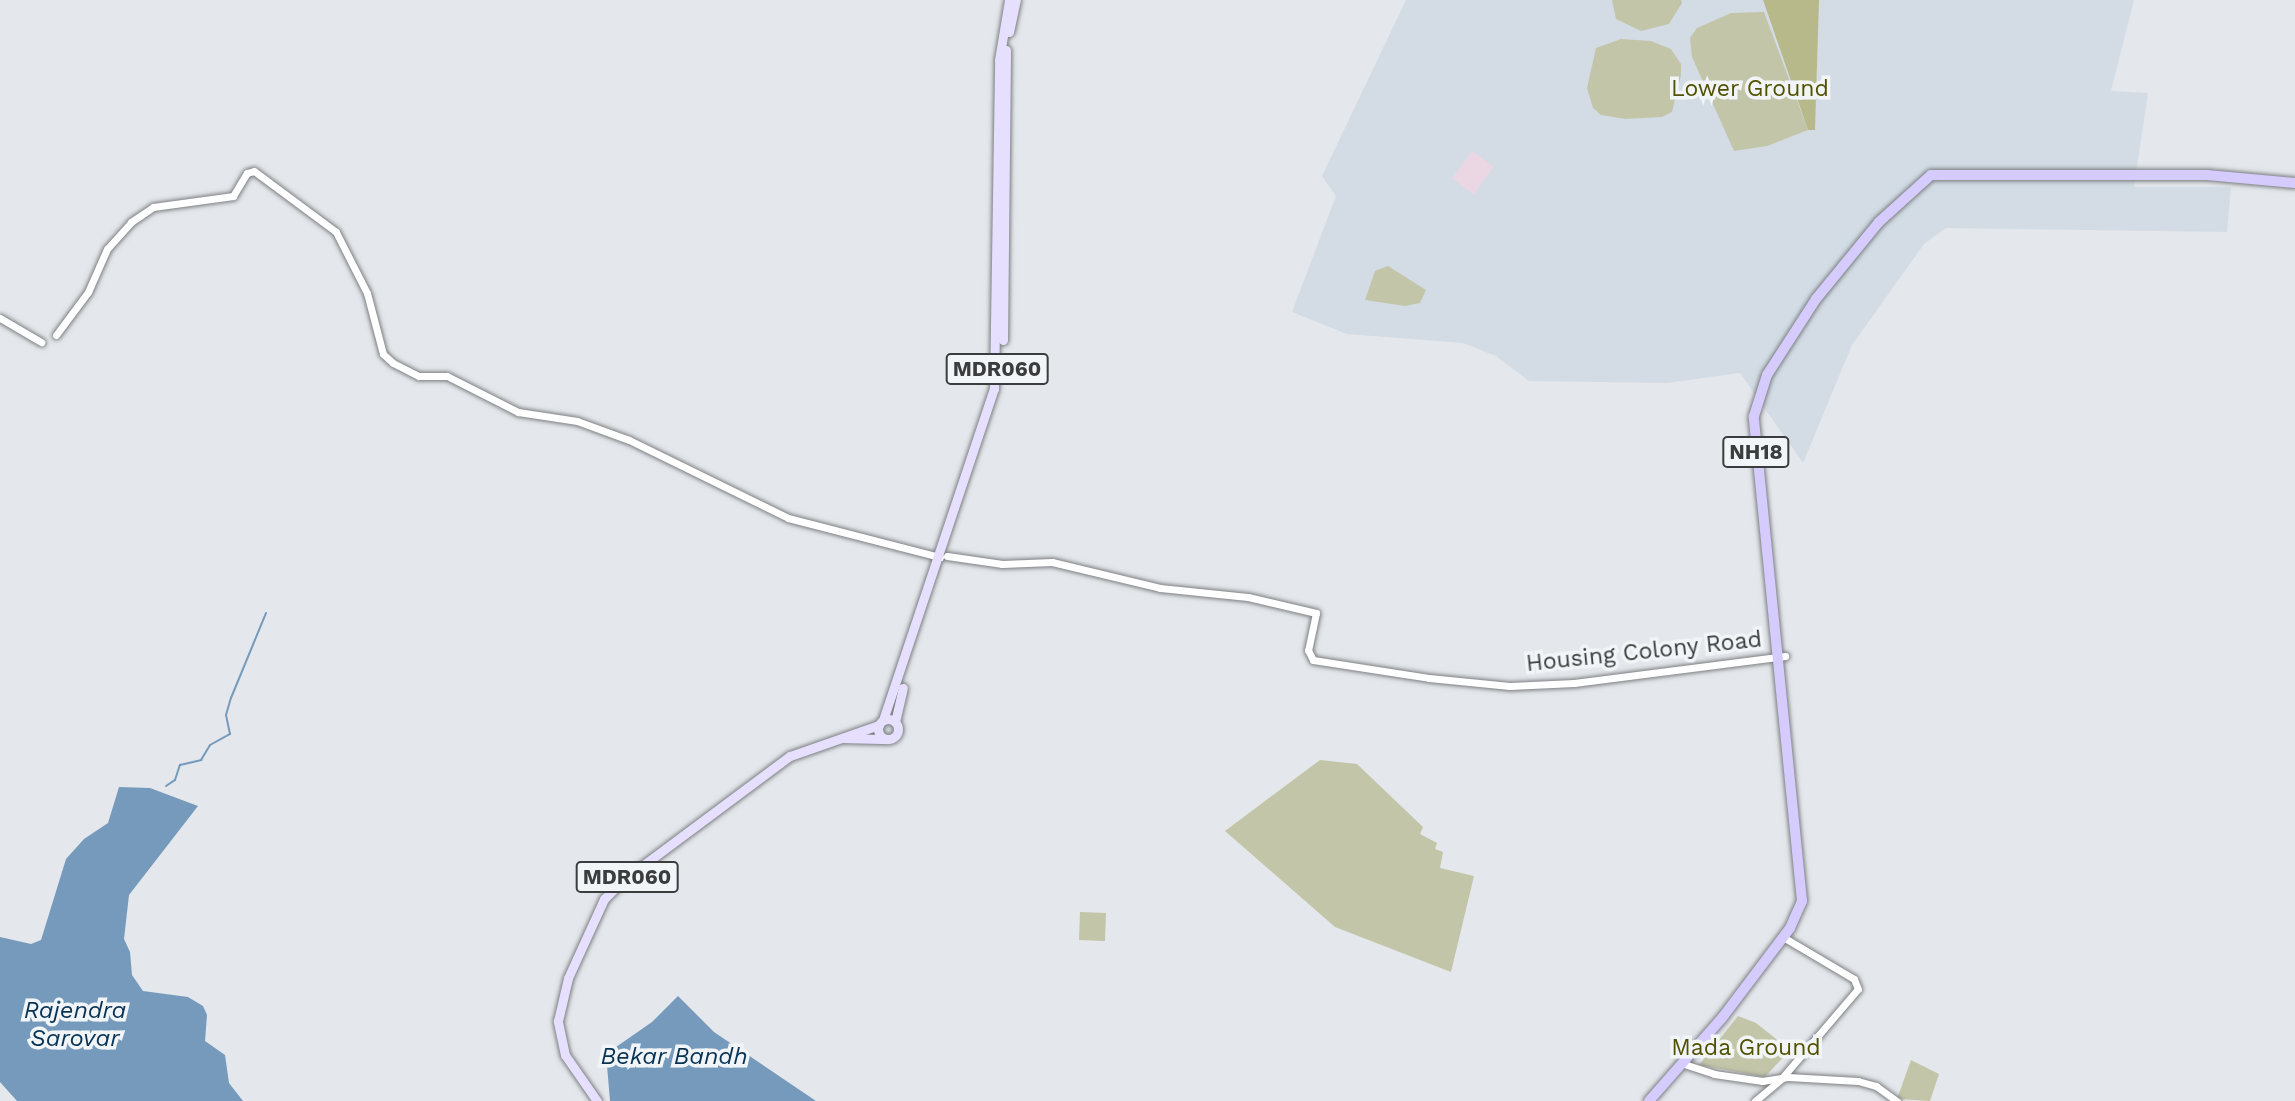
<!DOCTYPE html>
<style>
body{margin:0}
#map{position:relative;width:2295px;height:1101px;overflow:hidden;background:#e4e7eb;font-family:"Work Sans",sans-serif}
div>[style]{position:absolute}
.built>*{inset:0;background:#d3dce5}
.medical>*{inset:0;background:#ebd6e4;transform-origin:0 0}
.green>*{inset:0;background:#c3c5a8;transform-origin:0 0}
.forest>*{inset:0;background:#b7b98a}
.water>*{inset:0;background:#769abb}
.stream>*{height:2px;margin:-1px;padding:0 1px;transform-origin:1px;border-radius:1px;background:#769abb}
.roads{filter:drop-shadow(0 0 2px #7d8083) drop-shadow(0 0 2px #7d8083)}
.minor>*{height:7px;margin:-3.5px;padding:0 3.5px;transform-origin:3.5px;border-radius:3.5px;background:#fff}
.major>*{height:9px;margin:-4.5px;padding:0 4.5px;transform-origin:4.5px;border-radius:4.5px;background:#e6e0fe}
.major>.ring{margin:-4.5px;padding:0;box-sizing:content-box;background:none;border:9px solid #e6e0fe;border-radius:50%}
.highway>*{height:10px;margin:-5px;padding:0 5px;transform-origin:5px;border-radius:5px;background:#d5cbfd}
span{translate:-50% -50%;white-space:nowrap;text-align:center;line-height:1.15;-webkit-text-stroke:7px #f1f5f8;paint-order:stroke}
.shield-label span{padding:2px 5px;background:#f1f5f8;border:2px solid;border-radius:5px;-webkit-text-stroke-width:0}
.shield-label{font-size:21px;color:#3a3c3d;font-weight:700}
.park-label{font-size:23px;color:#515100}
.street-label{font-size:23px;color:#3a3c3d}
.water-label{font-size:24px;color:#083355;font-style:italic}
</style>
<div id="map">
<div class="built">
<div style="clip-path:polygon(1406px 0,2134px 0,2111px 91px,2148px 93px,2134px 187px,2231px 187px,2227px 232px,1946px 228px,1924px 244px,1852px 345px,1803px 463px,1740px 373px,1667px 383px,1529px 381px,1496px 356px,1463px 343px,1347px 334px,1292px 312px,1336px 196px,1322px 176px)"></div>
</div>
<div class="medical">
<div style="left:1472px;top:151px;width:27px;height:34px;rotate:36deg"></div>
</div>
<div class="green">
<div style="clip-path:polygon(1612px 0,1681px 0,1682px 3px,1669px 24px,1641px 31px,1616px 19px)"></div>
<div style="clip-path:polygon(1764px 12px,1808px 130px,1767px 146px,1734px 151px,1692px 57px,1690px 38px,1697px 28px,1731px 13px)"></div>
<div style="clip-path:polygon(1621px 39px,1651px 41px,1671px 49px,1681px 64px,1681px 75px,1672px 112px,1662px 117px,1625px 119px,1601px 115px,1593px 108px,1587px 88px,1596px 48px)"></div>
<div style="clip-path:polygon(1388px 266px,1426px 290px,1420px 303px,1405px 306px,1365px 300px,1375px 271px)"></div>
<div style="clip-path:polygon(1320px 760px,1357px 764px,1423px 827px,1420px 834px,1437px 843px,1435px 849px,1443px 852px,1440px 868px,1474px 876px,1451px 972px,1335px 927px,1225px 831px)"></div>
<div style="left:1080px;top:912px;width:26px;height:28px;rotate:2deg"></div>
<div style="clip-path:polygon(1738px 1016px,1756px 1023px,1790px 1050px,1765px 1077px,1699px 1065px)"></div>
<div style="clip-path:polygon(1911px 1060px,1939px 1074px,1930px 1101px,1897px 1099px)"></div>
</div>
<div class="forest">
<div style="clip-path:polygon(1763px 0,1819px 0,1815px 130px,1808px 130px)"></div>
</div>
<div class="water">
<div style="clip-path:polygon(119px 787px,150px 788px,198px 806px,129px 895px,124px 939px,130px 952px,132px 975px,143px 991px,188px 997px,203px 1006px,207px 1015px,205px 1041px,225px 1055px,229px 1083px,243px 1101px,17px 1101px,0 1082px,0 937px,31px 944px,41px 940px,66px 859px,84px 839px,108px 823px)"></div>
<div style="clip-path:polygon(678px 996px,714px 1032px,816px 1101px,610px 1101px,606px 1054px,652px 1022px)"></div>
</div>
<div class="stream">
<div style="left:166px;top:786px;width:11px;rotate:-34deg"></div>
<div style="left:175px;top:780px;width:16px;rotate:-72deg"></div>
<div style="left:180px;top:765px;width:22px;rotate:-13deg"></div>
<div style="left:201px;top:760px;width:17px;rotate:-59deg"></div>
<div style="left:210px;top:745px;width:23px;rotate:-29deg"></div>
<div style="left:230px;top:734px;width:19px;rotate:-102deg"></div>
<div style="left:226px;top:715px;width:18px;rotate:-74deg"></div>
<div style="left:231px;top:698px;width:92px;rotate:-67.6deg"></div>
</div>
<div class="roads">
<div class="minor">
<div style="left:0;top:318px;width:48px;rotate:30.3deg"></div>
<div style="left:56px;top:335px;width:54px;rotate:-53.3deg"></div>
<div style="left:88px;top:292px;width:47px;rotate:-66.2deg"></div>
<div style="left:107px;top:249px;width:36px;rotate:-48deg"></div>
<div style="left:131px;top:222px;width:27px;rotate:-34deg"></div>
<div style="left:153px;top:207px;width:81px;rotate:-7.8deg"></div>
<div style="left:233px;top:196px;width:27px;rotate:-59deg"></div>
<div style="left:247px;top:173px;width:7px;rotate:-16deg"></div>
<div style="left:254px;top:171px;width:102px;rotate:36.6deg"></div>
<div style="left:336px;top:232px;width:68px;rotate:63.1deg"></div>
<div style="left:367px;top:293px;width:63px;rotate:75.3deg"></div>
<div style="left:383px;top:354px;width:13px;rotate:42deg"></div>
<div style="left:393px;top:363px;width:29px;rotate:27deg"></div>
<div style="left:419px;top:376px;width:28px"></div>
<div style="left:447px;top:376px;width:80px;rotate:26.9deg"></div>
<div style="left:518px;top:412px;width:60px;rotate:8.7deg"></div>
<div style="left:577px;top:421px;width:55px;rotate:20.1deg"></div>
<div style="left:629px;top:440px;width:177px;rotate:26.1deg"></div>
<div style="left:788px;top:518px;width:157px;rotate:14.4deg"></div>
<div style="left:947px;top:556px;width:56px;rotate:8.3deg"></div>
<div style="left:1002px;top:564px;width:50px;rotate:-2.3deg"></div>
<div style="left:1052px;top:562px;width:111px;rotate:13.5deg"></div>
<div style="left:1160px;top:588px;width:88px;rotate:5.8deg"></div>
<div style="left:1248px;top:597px;width:70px;rotate:13.2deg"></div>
<div style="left:1316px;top:613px;width:38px;rotate:102deg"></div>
<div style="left:1308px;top:650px;width:11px;rotate:63deg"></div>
<div style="left:1313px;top:660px;width:117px;rotate:8.8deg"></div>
<div style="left:1429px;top:678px;width:81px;rotate:5.6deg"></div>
<div style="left:1510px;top:686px;width:64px;rotate:-2.7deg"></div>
<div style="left:1574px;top:683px;width:213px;rotate:-7.3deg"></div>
<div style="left:1684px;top:1064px;width:32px;rotate:18deg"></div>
<div style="left:1714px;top:1074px;width:49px;rotate:8.3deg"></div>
<div style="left:1762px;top:1081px;width:26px;rotate:-9deg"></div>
<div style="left:1788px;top:1077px;width:70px;rotate:3.3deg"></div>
<div style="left:1858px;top:1081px;width:19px;rotate:16deg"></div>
<div style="left:1876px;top:1086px;width:26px;rotate:36deg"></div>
<div style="left:1755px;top:1101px;width:34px;rotate:-40deg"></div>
<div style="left:1781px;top:1079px;width:118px;rotate:-49.5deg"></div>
<div style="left:1858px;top:989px;width:11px;rotate:-112deg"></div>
<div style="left:1854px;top:979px;width:82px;rotate:-149.4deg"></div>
</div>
<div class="major">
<div style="left:1009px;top:32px;width:33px;rotate:-78deg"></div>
<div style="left:1003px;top:340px;width:290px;rotate:-89.4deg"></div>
<div class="ring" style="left:878px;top:719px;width:11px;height:11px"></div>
<div style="left:883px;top:720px;width:349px;rotate:-71.5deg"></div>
<div style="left:994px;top:389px;width:329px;rotate:-89.1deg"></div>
<div style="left:999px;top:60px;width:61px;rotate:-80.5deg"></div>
<div style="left:895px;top:722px;width:35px;rotate:-77deg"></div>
<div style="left:845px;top:738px;width:42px;rotate:1.4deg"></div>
<div style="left:597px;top:1101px;width:56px;rotate:-124.8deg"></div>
<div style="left:565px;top:1055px;width:35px;rotate:-102deg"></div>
<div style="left:558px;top:1021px;width:44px;rotate:-76.9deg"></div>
<div style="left:568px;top:978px;width:87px;rotate:-65.5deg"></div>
<div style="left:604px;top:899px;width:25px;rotate:-45deg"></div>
<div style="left:622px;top:881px;width:209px;rotate:-36.7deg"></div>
<div style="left:790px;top:756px;width:94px;rotate:-19.2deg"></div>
</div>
<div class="highway">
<div style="left:1649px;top:1101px;width:111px;rotate:-48.7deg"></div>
<div style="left:1722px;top:1018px;width:113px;rotate:-52.9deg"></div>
<div style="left:1790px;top:928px;width:30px;rotate:-66deg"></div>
<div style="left:1802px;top:901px;width:487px;rotate:-95.7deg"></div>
<div style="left:1754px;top:416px;width:43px;rotate:-72.4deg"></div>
<div style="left:1767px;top:375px;width:90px;rotate:-57.2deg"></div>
<div style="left:1816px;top:299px;width:99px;rotate:-50.7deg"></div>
<div style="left:1879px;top:222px;width:70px;rotate:-42.1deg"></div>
<div style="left:1931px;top:175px;width:276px"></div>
<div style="left:2207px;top:175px;width:88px;rotate:5.2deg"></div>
</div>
</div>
<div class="shield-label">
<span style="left:997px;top:369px">MDR060</span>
<span style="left:1756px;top:452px">NH18</span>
<span style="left:627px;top:877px">MDR060</span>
</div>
<div class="park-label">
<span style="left:1750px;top:89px">Lower Ground</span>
<span style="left:1746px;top:1048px">Mada Ground</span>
</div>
<div class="street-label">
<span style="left:1644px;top:652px;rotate:-6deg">Housing Colony Road</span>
</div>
<div class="water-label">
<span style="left:75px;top:1025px">Rajendra<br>Sarovar</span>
<span style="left:674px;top:1057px">Bekar Bandh</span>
</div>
</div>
